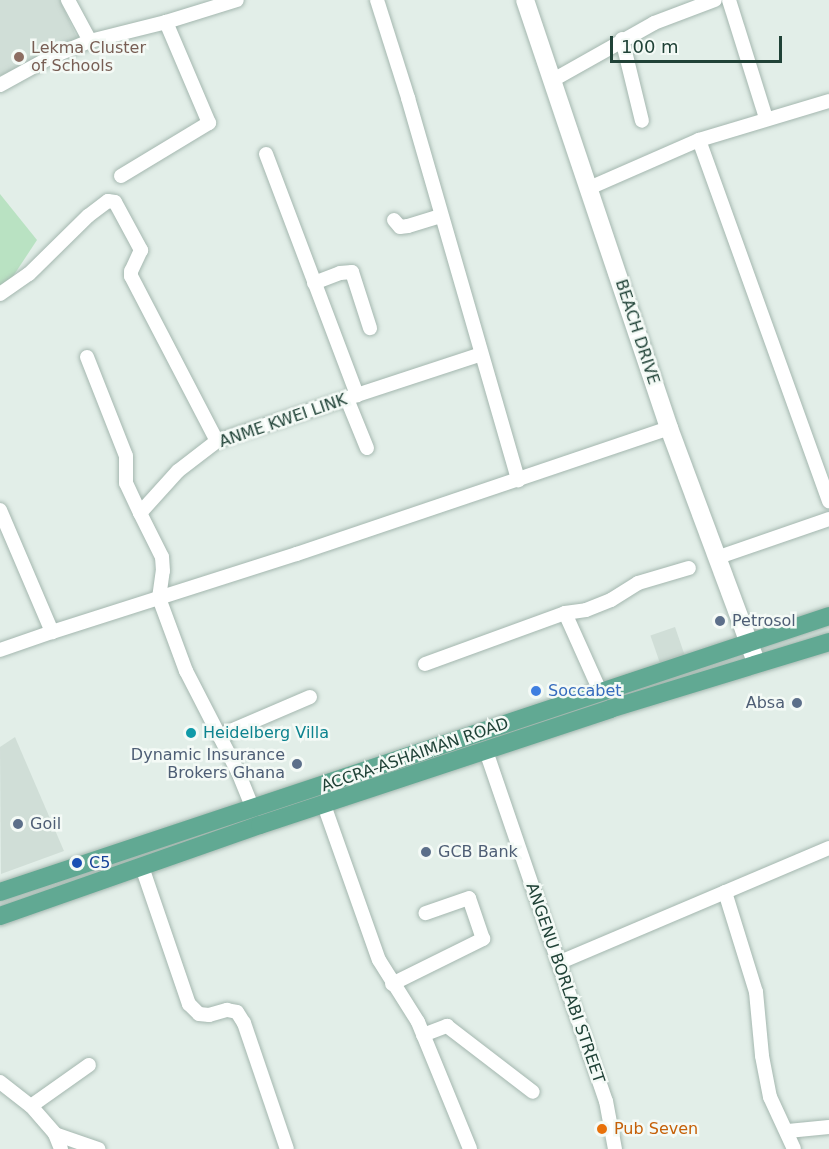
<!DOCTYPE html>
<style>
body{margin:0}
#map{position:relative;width:829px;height:1149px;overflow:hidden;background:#e2eee8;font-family:"DejaVu Sans",sans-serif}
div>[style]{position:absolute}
.built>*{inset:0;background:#d0ded7;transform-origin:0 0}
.green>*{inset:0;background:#b9e2c2}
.roads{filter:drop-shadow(0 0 2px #a4b7af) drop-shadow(0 0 2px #a4b7af)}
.street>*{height:14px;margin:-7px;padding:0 7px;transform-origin:7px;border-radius:7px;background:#fff}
.secondary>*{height:18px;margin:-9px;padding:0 9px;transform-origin:9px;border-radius:9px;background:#fff}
.primary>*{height:18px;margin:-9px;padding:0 9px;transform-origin:9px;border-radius:9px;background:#61a993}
.dots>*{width:16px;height:16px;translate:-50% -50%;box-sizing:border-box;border:3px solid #f4faf6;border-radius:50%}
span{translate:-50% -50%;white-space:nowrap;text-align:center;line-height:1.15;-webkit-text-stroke:5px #f4faf6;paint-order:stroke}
.education-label{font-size:16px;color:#785e54}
.left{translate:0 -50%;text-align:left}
.street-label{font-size:16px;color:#204237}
.service-label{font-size:16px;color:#4e5e75}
.right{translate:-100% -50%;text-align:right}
.shop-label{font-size:16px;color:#366cbe}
.culture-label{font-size:16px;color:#0d838f}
.transit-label{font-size:16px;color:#164399}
.food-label{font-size:16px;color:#c56008}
.scale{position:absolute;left:610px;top:36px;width:172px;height:27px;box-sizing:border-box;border:3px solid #204237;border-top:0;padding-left:8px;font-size:18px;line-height:21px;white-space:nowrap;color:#204237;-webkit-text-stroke:4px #f4faf6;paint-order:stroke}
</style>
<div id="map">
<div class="built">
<div style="clip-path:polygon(0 0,60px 0,77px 38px,0 76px)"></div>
<div style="left:675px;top:627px;width:36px;height:26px;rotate:71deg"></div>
<div style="clip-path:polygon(15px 737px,64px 851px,1px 874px,0 747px)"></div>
</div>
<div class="green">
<div style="clip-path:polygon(0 194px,37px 240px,4px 290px,0 291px)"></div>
</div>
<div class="roads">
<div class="street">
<div style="left:68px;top:0;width:47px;rotate:61.8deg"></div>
<div style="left:377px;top:0;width:103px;rotate:72.4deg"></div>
<div style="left:408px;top:98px;width:398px;rotate:73.9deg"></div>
<div style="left:729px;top:0;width:124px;rotate:72.6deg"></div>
<div style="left:622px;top:39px;width:84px;rotate:76.3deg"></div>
<div style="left:553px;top:80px;width:116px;rotate:-29.4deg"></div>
<div style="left:654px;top:23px;width:65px;rotate:-20.7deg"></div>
<div style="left:0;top:85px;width:58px;rotate:-28.8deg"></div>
<div style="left:51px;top:57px;width:42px;rotate:-22.3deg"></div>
<div style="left:90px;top:41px;width:78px;rotate:-14deg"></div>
<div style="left:166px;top:22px;width:74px;rotate:-17.2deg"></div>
<div style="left:699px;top:140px;width:384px;rotate:70.2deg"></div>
<div style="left:266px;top:154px;width:258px;rotate:69.3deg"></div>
<div style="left:121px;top:176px;width:103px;rotate:-31.1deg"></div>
<div style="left:209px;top:123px;width:110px;rotate:-113.1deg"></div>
<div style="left:589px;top:188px;width:120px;rotate:-23.6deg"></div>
<div style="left:699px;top:140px;width:136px;rotate:-16.7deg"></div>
<div style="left:394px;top:220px;width:9px;rotate:49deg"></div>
<div style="left:400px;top:227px;width:8px;rotate:-7deg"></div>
<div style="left:408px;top:226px;width:34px;rotate:-17deg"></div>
<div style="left:314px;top:283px;width:28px;rotate:-21deg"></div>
<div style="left:340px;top:273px;width:12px;rotate:-5deg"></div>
<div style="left:352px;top:272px;width:59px;rotate:72.2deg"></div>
<div style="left:0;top:294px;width:35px;rotate:-35deg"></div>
<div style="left:29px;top:274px;width:83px;rotate:-44.5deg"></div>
<div style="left:88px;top:216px;width:25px;rotate:-37deg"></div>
<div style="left:108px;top:201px;width:7px;rotate:8deg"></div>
<div style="left:115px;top:202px;width:55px;rotate:61.6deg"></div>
<div style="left:141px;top:250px;width:23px;rotate:115deg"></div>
<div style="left:131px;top:271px;width:5px;rotate:90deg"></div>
<div style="left:131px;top:276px;width:186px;rotate:62.5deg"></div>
<div style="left:87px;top:357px;width:106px;rotate:68.5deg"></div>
<div style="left:126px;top:456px;width:27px;rotate:90deg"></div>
<div style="left:126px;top:483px;width:33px;rotate:65deg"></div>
<div style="left:347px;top:399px;width:53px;rotate:67.8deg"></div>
<div style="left:0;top:510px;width:133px;rotate:66.9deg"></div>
<div style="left:52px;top:632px;width:257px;rotate:-17.7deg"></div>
<div style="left:297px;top:554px;width:393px;rotate:-18.7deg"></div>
<div style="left:716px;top:558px;width:120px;rotate:-19deg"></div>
<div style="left:565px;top:613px;width:21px;rotate:-8deg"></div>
<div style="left:586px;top:610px;width:27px;rotate:-22deg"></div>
<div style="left:611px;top:600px;width:32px;rotate:-32deg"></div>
<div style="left:638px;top:583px;width:53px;rotate:-16.4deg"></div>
<div style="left:0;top:650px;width:55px;rotate:-19.1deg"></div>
<div style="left:425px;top:664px;width:149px;rotate:-20deg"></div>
<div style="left:565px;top:613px;width:88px;rotate:65.8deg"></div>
<div style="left:219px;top:736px;width:99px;rotate:-23.2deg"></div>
<div style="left:486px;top:751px;width:370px;rotate:71.1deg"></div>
<div style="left:606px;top:1101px;width:49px;rotate:79.4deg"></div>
<div style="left:324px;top:805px;width:164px;rotate:70.5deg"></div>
<div style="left:379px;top:960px;width:73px;rotate:57.8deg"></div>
<div style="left:418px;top:1022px;width:137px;rotate:67.7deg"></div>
<div style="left:253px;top:809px;width:40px;rotate:-112deg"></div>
<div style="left:238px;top:772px;width:114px;rotate:-117.2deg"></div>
<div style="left:186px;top:671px;width:78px;rotate:-110.3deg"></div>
<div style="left:159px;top:598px;width:27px;rotate:-82deg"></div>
<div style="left:163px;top:571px;width:14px;rotate:-94deg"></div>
<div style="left:162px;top:557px;width:49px;rotate:-116.6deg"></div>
<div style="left:140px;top:513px;width:57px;rotate:-47.9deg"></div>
<div style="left:178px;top:471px;width:49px;rotate:-37.6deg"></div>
<div style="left:217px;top:441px;width:278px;rotate:-18.2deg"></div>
<div style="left:142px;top:867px;width:145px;rotate:71.1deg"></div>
<div style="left:189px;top:1004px;width:14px;rotate:45deg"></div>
<div style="left:199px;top:1014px;width:10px;rotate:6deg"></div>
<div style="left:209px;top:1015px;width:19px;rotate:-16deg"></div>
<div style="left:227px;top:1010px;width:10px;rotate:11deg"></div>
<div style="left:237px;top:1012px;width:13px;rotate:58deg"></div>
<div style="left:244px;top:1023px;width:133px;rotate:71.2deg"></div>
<div style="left:725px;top:892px;width:105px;rotate:72.8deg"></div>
<div style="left:756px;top:992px;width:64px;rotate:84.6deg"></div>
<div style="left:762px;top:1056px;width:42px;rotate:79deg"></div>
<div style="left:770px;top:1097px;width:57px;rotate:65.2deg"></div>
<div style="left:558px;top:963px;width:294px;rotate:-23deg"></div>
<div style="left:392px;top:984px;width:102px;rotate:-26.3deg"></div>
<div style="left:483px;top:939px;width:43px;rotate:-108.9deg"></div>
<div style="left:469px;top:898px;width:46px;rotate:160.8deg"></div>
<div style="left:423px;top:1035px;width:26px;rotate:-21deg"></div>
<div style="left:447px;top:1026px;width:108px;rotate:37.5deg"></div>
<div style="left:0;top:1082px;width:39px;rotate:38deg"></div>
<div style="left:31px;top:1106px;width:37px;rotate:49deg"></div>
<div style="left:55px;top:1134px;width:16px;rotate:68deg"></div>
<div style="left:31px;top:1106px;width:71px;rotate:-35.3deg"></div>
<div style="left:788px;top:1131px;width:41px;rotate:-5.6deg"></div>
<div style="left:55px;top:1134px;width:46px;rotate:19.2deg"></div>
</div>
<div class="secondary">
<div style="left:525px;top:0;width:452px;rotate:71.4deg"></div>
<div style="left:669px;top:428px;width:250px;rotate:69.6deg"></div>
</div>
<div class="primary">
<div style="left:0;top:892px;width:874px;rotate:-18.41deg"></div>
<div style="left:0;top:916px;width:275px;rotate:-19.3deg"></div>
<div style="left:260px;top:825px;width:369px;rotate:-18.3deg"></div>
<div style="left:610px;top:709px;width:229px;rotate:-17deg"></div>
</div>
</div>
<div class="dots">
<div style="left:19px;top:57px;background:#8d6e63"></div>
<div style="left:720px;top:621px;background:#5c6f8a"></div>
<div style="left:536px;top:691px;background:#3f7fe0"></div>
<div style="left:797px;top:703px;background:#5c6f8a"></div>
<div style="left:191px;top:733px;background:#0f9aa8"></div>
<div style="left:297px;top:764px;background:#5c6f8a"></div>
<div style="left:18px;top:824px;background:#5c6f8a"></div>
<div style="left:426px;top:852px;background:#5c6f8a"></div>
<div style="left:77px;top:863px;background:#1a4fb4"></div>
<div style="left:602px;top:1129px;background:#e8710a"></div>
</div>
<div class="education-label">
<span class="left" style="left:31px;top:57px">Lekma Cluster<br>of Schools</span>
</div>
<div class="street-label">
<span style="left:637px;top:332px;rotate:72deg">BEACH DRIVE</span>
<span style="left:283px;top:421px;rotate:-19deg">ANME KWEI LINK</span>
<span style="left:415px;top:755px;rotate:-19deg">ACCRA-ASHAIMAN ROAD</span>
<span style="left:565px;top:983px;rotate:71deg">ANGENU BORLABI STREET</span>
</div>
<div class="service-label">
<span class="left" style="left:732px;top:621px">Petrosol</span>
<span class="right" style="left:785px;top:703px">Absa</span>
<span class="right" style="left:285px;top:764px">Dynamic Insurance<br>Brokers Ghana</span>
<span class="left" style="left:30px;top:824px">Goil</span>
<span class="left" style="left:438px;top:852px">GCB Bank</span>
</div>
<div class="shop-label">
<span class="left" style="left:548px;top:691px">Soccabet</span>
</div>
<div class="culture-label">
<span class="left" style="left:203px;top:733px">Heidelberg Villa</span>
</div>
<div class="transit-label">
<span class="left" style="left:89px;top:863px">C5</span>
</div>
<div class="food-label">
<span class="left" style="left:614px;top:1129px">Pub Seven</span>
</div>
<div class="scale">100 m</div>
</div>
